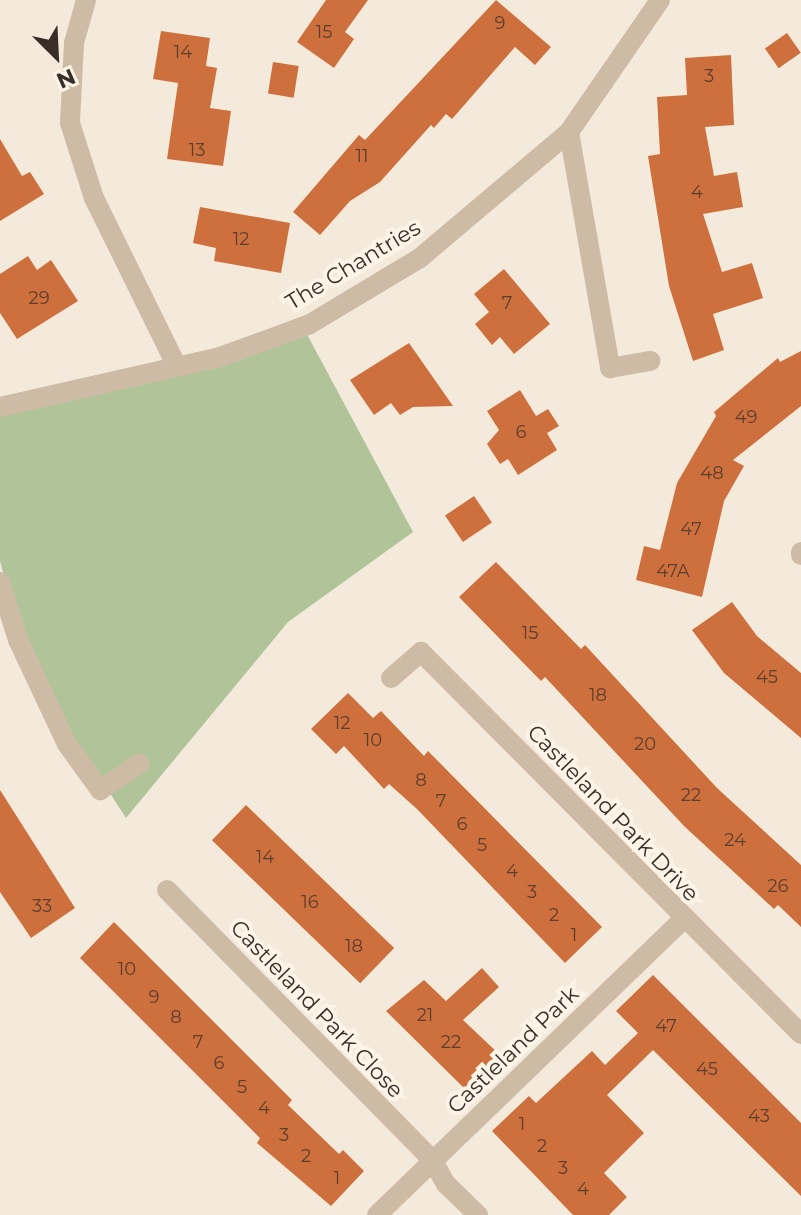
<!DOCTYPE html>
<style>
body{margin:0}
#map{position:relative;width:801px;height:1215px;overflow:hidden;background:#f4eadb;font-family:Montserrat,sans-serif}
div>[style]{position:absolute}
.green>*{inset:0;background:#b1c499}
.building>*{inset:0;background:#ce703e;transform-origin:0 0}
.street>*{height:20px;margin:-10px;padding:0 10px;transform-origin:10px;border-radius:10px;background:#cdbba6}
span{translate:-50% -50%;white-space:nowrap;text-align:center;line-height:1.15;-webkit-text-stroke:8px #fbf4e7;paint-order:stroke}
.number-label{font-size:18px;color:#5e3e2d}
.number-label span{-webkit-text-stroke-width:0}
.street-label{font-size:22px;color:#382e27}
.north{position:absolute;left:16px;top:16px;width:80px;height:80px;-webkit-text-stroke:6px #fbf4e7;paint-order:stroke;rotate:156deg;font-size:22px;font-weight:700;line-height:32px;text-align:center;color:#382e27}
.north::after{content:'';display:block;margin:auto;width:28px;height:36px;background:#382e27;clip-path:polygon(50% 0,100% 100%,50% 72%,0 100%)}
</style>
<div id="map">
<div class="green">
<div style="clip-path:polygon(302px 325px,413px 532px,288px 622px,126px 818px,61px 718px,15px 616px,0 561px,0 412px)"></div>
</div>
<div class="building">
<div style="clip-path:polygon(326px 0,368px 0,345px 32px,354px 39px,334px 68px,297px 42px)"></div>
<div style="clip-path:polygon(496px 0,551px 47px,535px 65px,515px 47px,452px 119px,446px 114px,434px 128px,431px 125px,380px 182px,350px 201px,320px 235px,293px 212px,359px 135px,365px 140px)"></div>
<div style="clip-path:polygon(161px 31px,210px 38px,206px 66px,217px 68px,210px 108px,231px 111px,223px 166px,167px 159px,178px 83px,153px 79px)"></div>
<div style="left:787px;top:33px;width:24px;height:27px;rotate:55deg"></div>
<div style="clip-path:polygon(731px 55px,734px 125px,705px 127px,714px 176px,737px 172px,743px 207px,703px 214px,722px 272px,752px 263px,763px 298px,713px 314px,724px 350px,693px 361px,669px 286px,648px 156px,660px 154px,657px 97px,687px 95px,685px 58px)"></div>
<div style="left:273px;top:62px;width:26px;height:32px;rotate:9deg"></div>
<div style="clip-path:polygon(0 139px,22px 176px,30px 172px,44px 194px,0 221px)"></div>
<div style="clip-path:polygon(200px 207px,290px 223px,281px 273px,214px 261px,216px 248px,193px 243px)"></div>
<div style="clip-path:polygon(28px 256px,37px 270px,51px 260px,78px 301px,17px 339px,0 313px,0 274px)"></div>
<div style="clip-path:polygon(504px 269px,550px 324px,514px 354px,500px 337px,492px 345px,475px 324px,489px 312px,474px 294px)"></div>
<div style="clip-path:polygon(409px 343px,453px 406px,413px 407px,400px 415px,391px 403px,374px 415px,350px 380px)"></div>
<div style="clip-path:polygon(801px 351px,801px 406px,733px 460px,744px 466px,724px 501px,702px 597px,636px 580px,644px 546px,660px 550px,677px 483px,716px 416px,714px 412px,778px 358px,780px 362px)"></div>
<div style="clip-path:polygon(520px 390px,536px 416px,548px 409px,559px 426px,547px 433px,557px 450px,518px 475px,508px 459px,500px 464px,487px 444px,499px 430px,487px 411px)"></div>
<div style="left:474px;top:496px;width:32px;height:35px;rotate:56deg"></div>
<div style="clip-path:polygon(496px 562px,581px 649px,585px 645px,717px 788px,801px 865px,801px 927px,778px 905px,774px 909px,685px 827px,545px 677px,541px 681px,459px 597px)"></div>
<div style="clip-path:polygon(732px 602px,757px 636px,801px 673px,801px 738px,724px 673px,692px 630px)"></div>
<div style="clip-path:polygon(348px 693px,373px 718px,381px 711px,424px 756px,428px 751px,602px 927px,565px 963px,417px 809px,389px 784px,384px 789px,344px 746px,336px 754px,311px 729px)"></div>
<div style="clip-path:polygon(0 790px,75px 908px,31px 938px,0 892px)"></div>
<div style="left:246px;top:805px;width:206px;height:49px;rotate:44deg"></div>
<div style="clip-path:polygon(114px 922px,292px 1100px,288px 1105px,339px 1154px,343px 1150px,364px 1171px,331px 1206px,257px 1143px,260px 1138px,80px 958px)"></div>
<div style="clip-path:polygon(482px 968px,499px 987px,463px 1020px,500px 1055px,467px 1091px,386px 1011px,424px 980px,446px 1001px)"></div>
<div style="clip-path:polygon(653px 975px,801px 1123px,801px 1196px,653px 1050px,607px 1095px,644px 1133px,604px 1173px,627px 1197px,609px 1215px,573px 1215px,492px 1131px,529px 1096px,536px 1103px,592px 1051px,605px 1065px,638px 1033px,616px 1011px)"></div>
</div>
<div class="street">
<div style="left:86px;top:0;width:45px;rotate:105.6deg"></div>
<div style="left:74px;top:43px;width:80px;rotate:92.9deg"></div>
<div style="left:70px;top:123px;width:79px;rotate:72.3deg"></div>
<div style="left:94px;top:198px;width:186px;rotate:63.8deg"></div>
<div style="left:569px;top:132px;width:240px;rotate:80.1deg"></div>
<div style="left:610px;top:368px;width:41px;rotate:-9.9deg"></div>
<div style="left:0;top:407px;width:226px;rotate:-12.8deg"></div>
<div style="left:220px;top:357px;width:96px;rotate:-20.1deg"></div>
<div style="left:310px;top:324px;width:128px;rotate:-31deg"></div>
<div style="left:420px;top:258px;width:195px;rotate:-40.2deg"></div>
<div style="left:569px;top:132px;width:160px;rotate:-55.4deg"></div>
<div style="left:801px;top:552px;width:3px;rotate:90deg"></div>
<div style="left:0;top:582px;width:61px;rotate:72.8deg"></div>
<div style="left:18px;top:640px;width:115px;rotate:64.8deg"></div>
<div style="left:67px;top:744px;width:57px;rotate:54.3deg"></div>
<div style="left:100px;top:790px;width:47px;rotate:-33.7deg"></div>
<div style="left:391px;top:678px;width:40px;rotate:-41deg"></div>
<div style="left:421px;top:652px;width:539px;rotate:45.15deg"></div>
<div style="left:167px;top:890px;width:380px;rotate:45.5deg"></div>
<div style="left:433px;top:1161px;width:26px;rotate:61deg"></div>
<div style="left:446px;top:1184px;width:45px;rotate:44.1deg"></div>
<div style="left:377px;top:1215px;width:425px;rotate:-44deg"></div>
</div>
<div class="number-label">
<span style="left:500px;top:23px">9</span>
<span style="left:324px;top:32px">15</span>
<span style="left:183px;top:52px">14</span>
<span style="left:709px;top:76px">3</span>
<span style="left:197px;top:150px">13</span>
<span style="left:362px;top:156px">11</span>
<span style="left:697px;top:192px">4</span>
<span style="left:241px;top:239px">12</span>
<span style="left:39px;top:298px">29</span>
<span style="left:507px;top:303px">7</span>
<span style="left:746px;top:417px">49</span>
<span style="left:521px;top:432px">6</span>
<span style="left:712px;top:473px">48</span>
<span style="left:691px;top:529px">47</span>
<span style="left:673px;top:571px">47A</span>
<span style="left:530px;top:633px">15</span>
<span style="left:767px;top:677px">45</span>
<span style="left:598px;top:695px">18</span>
<span style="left:342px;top:723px">12</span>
<span style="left:373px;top:740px">10</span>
<span style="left:645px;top:744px">20</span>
<span style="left:421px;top:780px">8</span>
<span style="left:691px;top:795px">22</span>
<span style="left:441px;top:801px">7</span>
<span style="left:462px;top:824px">6</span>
<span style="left:735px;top:840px">24</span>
<span style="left:482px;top:845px">5</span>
<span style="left:265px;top:857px">14</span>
<span style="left:512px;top:871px">4</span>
<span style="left:778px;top:886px">26</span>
<span style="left:532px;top:892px">3</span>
<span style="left:310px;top:902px">16</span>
<span style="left:42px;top:906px">33</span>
<span style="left:554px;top:915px">2</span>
<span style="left:574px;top:935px">1</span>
<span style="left:354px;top:946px">18</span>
<span style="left:127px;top:969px">10</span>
<span style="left:154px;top:997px">9</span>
<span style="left:425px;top:1015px">21</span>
<span style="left:176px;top:1017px">8</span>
<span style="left:666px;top:1026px">47</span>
<span style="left:198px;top:1042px">7</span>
<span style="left:451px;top:1042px">22</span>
<span style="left:219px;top:1063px">6</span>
<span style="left:707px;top:1069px">45</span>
<span style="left:242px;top:1087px">5</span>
<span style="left:264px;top:1108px">4</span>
<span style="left:759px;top:1116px">43</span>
<span style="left:522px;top:1124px">1</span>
<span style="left:284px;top:1135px">3</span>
<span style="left:542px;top:1146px">2</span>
<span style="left:306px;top:1156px">2</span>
<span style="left:563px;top:1168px">3</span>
<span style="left:337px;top:1178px">1</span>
<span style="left:583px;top:1189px">4</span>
</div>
<div class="street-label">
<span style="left:353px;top:265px;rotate:-31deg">The Chantries</span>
<span style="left:613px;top:813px;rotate:46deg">Castleland Park Drive</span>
<span style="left:317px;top:1009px;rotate:46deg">Castleland Park Close</span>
<span style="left:513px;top:1050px;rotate:-44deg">Castleland Park</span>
</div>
<div class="north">N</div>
</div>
